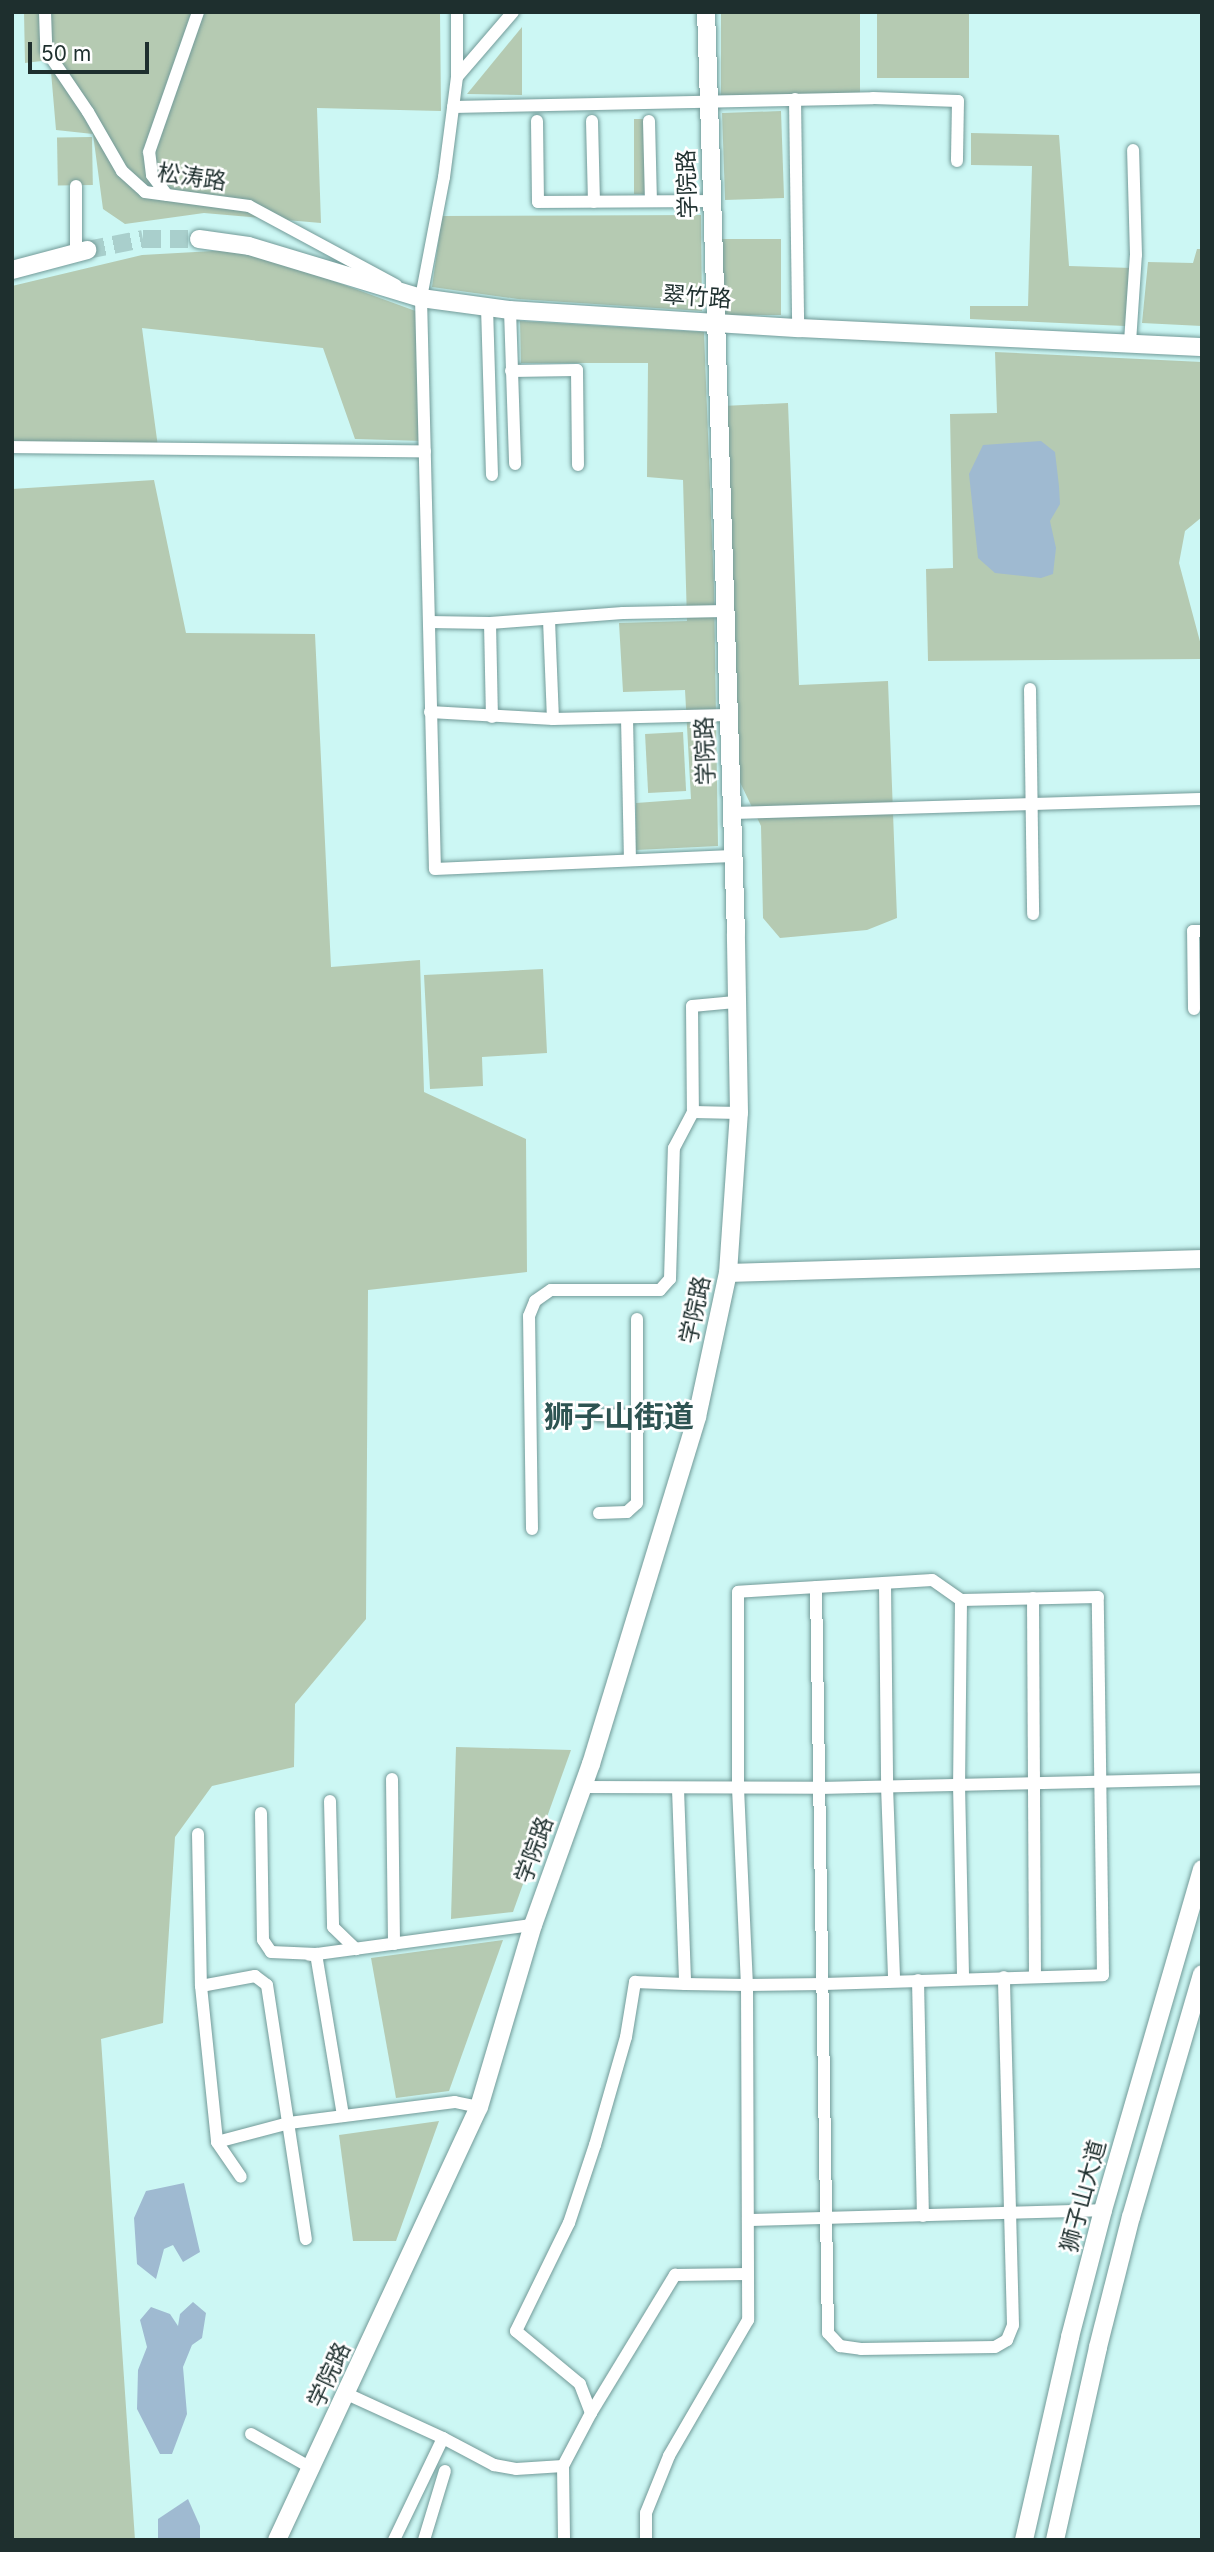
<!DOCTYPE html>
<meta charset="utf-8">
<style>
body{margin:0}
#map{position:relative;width:1214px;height:2552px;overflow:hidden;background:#ccf7f4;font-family:Inter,"Noto Sans SC",sans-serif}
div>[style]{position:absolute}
.green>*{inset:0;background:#b5cab2;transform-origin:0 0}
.water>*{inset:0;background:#9fbad1}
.secondary-tunnel>*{height:18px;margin-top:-9px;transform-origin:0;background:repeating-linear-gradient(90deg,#a9cfcc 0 18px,transparent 0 27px)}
.roads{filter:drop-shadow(0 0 2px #729a98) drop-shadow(0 0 2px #729a98)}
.street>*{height:12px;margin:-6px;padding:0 6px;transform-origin:6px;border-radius:6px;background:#fff}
.secondary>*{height:18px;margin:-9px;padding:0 9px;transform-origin:9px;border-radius:9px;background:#fff}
span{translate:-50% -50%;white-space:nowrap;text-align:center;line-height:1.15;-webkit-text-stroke:5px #fff;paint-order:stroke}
.street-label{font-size:23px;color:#1e2f2e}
.district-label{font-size:30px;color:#2e5452;font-weight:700}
.frame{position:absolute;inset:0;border:14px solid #1e2f2e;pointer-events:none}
.scale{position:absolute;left:28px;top:42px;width:121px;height:32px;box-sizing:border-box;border:4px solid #1e2f2e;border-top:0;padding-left:9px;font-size:21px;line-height:24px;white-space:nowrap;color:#1e2f2e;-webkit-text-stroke:5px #fff;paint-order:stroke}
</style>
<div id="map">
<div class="green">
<div style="clip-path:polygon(24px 12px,440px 12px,441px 111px,317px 108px,321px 223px,204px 213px,125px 224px,103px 209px,93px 134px,56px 130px,50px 60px,25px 63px)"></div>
<div style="left:721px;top:12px;width:139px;height:83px"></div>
<div style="left:877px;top:12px;width:92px;height:66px"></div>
<div style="clip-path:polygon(522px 27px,522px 95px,467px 94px)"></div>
<div style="left:781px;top:111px;width:87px;height:59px;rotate:88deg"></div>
<div style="left:634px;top:119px;width:11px;height:75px"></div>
<div style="clip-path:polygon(971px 133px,1059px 135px,1069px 266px,1132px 268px,1125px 326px,970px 319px,970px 306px,1028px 306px,1032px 166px,971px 165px)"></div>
<div style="left:92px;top:137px;width:48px;height:35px;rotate:89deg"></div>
<div style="clip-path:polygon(701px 215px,702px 311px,518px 299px,432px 287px,442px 216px)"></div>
<div style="left:720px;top:239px;width:61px;height:76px"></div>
<div style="clip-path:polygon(1197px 249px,1202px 249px,1202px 326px,1142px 323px,1148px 262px,1193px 263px)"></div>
<div style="clip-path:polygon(231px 250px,295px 267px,421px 313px,423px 441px,355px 439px,323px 348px,142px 328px,158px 447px,12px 447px,12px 286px,142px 255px)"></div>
<div style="clip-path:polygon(520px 321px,704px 332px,714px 587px,718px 846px,636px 850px,636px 803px,691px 799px,685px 690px,623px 692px,619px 623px,687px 621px,683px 480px,647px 477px,648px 363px,521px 363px)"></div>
<div style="clip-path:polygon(995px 352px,1202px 362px,1202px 517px,1185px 531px,1179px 563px,1202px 649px,1202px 659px,928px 661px,926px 569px,953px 568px,950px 414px,997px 413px)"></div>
<div style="clip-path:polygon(788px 403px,799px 685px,888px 681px,897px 918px,867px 930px,780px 938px,763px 918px,761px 826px,737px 776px,723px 406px)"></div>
<div style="clip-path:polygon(154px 480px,186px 633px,315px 634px,331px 967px,420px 960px,424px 1092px,526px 1139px,527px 1272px,368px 1290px,366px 1619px,295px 1704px,294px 1767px,212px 1786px,175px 1837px,163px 2023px,101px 2039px,135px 2540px,12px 2540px,12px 489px)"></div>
<div style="left:683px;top:732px;width:59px;height:38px;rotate:87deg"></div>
<div style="clip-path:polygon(543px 969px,547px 1053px,482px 1057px,483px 1086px,430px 1089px,424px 975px)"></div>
<div style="clip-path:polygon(456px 1747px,571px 1750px,513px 1912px,451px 1919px)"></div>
<div style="clip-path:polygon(503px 1940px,449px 2091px,396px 2098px,371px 1958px)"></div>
<div style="clip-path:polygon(439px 2121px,396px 2241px,353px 2241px,339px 2135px)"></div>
</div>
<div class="water">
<div style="clip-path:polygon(1041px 441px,1055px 452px,1059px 486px,1060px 504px,1050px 521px,1056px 548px,1053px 574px,1041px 578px,995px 573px,978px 558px,969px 474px,983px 445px)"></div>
<div style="clip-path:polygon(184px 2183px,200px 2252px,183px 2262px,173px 2245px,164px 2249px,156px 2279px,137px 2264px,134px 2218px,146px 2191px)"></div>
<div style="clip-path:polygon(193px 2302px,206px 2313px,202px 2338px,192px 2345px,183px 2367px,187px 2414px,172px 2454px,160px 2454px,137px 2409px,138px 2370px,147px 2347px,140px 2320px,151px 2307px,170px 2314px,178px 2326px,180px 2314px)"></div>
<div style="clip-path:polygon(188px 2499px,200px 2526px,200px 2540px,158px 2540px,158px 2519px)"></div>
</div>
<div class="secondary-tunnel">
<div style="left:87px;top:250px;width:57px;rotate:-11.1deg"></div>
<div style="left:143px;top:239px;width:56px"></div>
</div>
<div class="roads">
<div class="street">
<div style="left:45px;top:12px;width:38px;rotate:88deg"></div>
<div style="left:46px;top:50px;width:75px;rotate:55.9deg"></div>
<div style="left:88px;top:112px;width:68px;rotate:60deg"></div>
<div style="left:122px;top:171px;width:31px;rotate:42deg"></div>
<div style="left:145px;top:192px;width:105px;rotate:7.7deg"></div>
<div style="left:249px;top:206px;width:167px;rotate:28.3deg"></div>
<div style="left:457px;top:12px;width:65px;rotate:90deg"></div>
<div style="left:513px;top:12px;width:86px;rotate:130.7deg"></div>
<div style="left:457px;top:77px;width:101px;rotate:97.4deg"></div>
<div style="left:444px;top:177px;width:123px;rotate:100.8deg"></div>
<div style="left:421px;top:298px;width:571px;rotate:88.6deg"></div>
<div style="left:435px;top:869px;width:297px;rotate:-2.5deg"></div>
<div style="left:795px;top:99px;width:229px;rotate:89.2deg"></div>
<div style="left:453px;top:107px;width:420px;rotate:-1.2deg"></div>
<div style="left:873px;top:98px;width:85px;rotate:2deg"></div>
<div style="left:958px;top:101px;width:60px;rotate:91deg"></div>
<div style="left:537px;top:121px;width:81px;rotate:89.3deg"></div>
<div style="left:538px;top:202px;width:174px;rotate:-0.3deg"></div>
<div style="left:592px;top:121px;width:81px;rotate:88.6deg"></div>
<div style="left:649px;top:121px;width:80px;rotate:88.6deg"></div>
<div style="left:76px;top:186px;width:67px;rotate:90deg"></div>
<div style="left:167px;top:195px;width:25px;rotate:-127deg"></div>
<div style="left:152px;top:175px;width:23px;rotate:-97deg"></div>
<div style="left:149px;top:152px;width:148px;rotate:-70.7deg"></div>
<div style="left:487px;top:307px;width:168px;rotate:88.3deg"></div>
<div style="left:510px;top:310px;width:154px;rotate:88.1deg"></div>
<div style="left:1130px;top:342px;width:87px;rotate:-86.1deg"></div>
<div style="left:1136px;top:255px;width:105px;rotate:-91.6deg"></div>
<div style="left:511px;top:371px;width:66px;rotate:-0.9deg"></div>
<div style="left:577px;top:370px;width:95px;rotate:89.4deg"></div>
<div style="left:12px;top:447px;width:413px;rotate:0.6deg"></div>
<div style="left:549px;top:620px;width:99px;rotate:87.7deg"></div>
<div style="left:429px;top:622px;width:61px;rotate:0.9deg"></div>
<div style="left:490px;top:623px;width:133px;rotate:-4.3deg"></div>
<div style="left:623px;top:613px;width:102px;rotate:-1.1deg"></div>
<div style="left:490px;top:623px;width:94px;rotate:88.8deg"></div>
<div style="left:1030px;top:689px;width:225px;rotate:89.2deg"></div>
<div style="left:430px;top:712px;width:123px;rotate:3.3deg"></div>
<div style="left:553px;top:719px;width:175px;rotate:-1.3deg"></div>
<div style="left:627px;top:718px;width:142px;rotate:88.8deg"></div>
<div style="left:731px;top:813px;width:471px;rotate:-1.7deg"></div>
<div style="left:735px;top:1002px;width:43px;rotate:174.7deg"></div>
<div style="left:692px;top:1006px;width:106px;rotate:89.5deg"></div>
<div style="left:693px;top:1112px;width:46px;rotate:1.2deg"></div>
<div style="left:1194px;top:1009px;width:78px;rotate:-90.7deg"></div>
<div style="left:1193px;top:931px;width:9px"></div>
<div style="left:597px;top:1415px;width:100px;rotate:1.1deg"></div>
<div style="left:599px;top:1513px;width:28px;rotate:-2deg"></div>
<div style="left:627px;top:1512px;width:13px;rotate:-42deg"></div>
<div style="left:637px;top:1503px;width:184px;rotate:-90deg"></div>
<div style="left:532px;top:1529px;width:213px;rotate:-90.8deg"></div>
<div style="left:529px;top:1316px;width:16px;rotate:-68deg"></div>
<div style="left:535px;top:1301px;width:19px;rotate:-35deg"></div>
<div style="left:551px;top:1290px;width:109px"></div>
<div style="left:660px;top:1290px;width:15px;rotate:-48deg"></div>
<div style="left:670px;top:1279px;width:131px;rotate:-88.3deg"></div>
<div style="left:674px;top:1148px;width:41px;rotate:-62.2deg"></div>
<div style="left:885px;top:1583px;width:203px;rotate:89.4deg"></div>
<div style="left:887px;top:1786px;width:195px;rotate:87.9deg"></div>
<div style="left:816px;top:1587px;width:746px;rotate:89.08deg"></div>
<div style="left:828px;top:2333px;width:18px;rotate:47deg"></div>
<div style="left:840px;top:2346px;width:21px;rotate:8deg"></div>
<div style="left:861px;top:2349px;width:134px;rotate:-0.9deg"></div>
<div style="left:995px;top:2347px;width:14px;rotate:-30deg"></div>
<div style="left:1007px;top:2340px;width:16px;rotate:-68deg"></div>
<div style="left:1013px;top:2325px;width:348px;rotate:-91.5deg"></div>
<div style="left:1033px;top:1598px;width:379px;rotate:89.7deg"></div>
<div style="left:961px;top:1600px;width:184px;rotate:90.6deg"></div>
<div style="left:959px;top:1784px;width:195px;rotate:88.8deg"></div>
<div style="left:392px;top:1779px;width:165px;rotate:89.3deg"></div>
<div style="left:583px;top:1787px;width:236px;rotate:0.2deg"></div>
<div style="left:819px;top:1788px;width:383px;rotate:-1.3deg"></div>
<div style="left:678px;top:1789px;width:195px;rotate:87.9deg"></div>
<div style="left:330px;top:1801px;width:126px;rotate:88.6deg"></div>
<div style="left:333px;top:1927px;width:32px;rotate:44deg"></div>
<div style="left:261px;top:1813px;width:127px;rotate:89.1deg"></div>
<div style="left:263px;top:1940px;width:14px;rotate:56deg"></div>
<div style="left:271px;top:1952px;width:45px;rotate:2.5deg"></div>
<div style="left:316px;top:1954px;width:164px;rotate:80.5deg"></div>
<div style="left:198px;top:1834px;width:152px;rotate:88.9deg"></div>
<div style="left:201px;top:1986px;width:157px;rotate:84.1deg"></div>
<div style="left:217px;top:2142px;width:42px;rotate:55.6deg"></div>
<div style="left:310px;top:1955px;width:225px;rotate:-7.7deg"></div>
<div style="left:918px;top:1980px;width:236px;rotate:88.8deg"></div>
<div style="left:201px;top:1986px;width:55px;rotate:-10.5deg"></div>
<div style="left:255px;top:1976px;width:15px;rotate:37deg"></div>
<div style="left:267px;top:1985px;width:257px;rotate:81.3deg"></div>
<div style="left:217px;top:2142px;width:74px;rotate:-14.8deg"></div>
<div style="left:289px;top:2123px;width:167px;rotate:-7.2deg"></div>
<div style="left:455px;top:2102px;width:25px;rotate:12deg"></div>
<div style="left:748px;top:2220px;width:355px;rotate:-1.6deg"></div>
<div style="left:347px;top:2394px;width:106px;rotate:24.6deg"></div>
<div style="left:443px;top:2438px;width:58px;rotate:27.9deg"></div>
<div style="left:494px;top:2465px;width:22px;rotate:10deg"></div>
<div style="left:516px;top:2469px;width:47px;rotate:-3.7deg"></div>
<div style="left:563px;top:2466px;width:74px;rotate:89.2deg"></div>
<div style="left:591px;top:2413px;width:31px;rotate:-111deg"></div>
<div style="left:580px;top:2384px;width:83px;rotate:-140.4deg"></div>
<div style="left:516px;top:2331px;width:120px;rotate:-63.9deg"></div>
<div style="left:569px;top:2223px;width:82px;rotate:-71.6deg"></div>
<div style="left:595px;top:2145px;width:112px;rotate:-74deg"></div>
<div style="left:626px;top:2037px;width:56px;rotate:-80.7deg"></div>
<div style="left:635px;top:1982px;width:50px;rotate:2.3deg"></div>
<div style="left:685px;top:1984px;width:62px;rotate:0.9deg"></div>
<div style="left:747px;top:1985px;width:77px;rotate:-0.7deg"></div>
<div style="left:824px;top:1984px;width:279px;rotate:-1.8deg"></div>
<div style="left:1103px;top:1975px;width:378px;rotate:-90.8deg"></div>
<div style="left:1098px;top:1597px;width:137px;rotate:178.7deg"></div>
<div style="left:961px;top:1600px;width:35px;rotate:-145deg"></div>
<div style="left:932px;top:1580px;width:194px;rotate:176.5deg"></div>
<div style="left:738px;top:1592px;width:196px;rotate:90deg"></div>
<div style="left:738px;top:1788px;width:197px;rotate:87.4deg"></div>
<div style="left:747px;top:1985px;width:335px;rotate:89.8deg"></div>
<div style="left:748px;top:2320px;width:157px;rotate:120.2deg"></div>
<div style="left:669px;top:2456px;width:61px;rotate:112deg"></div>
<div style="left:646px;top:2513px;width:27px;rotate:90deg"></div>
<div style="left:251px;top:2434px;width:71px;rotate:29.4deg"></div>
<div style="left:563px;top:2466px;width:60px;rotate:-62.2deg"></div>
<div style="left:591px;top:2413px;width:162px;rotate:-58.7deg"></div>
<div style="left:675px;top:2275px;width:73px;rotate:-0.8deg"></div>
<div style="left:394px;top:2540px;width:113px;rotate:-64.3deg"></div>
<div style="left:424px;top:2540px;width:72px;rotate:-73.1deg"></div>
</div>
<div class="secondary">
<div style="left:199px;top:239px;width:50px;rotate:8deg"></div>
<div style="left:249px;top:246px;width:180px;rotate:16.8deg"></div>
<div style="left:421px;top:298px;width:90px;rotate:7.7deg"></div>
<div style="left:510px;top:310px;width:289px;rotate:3.6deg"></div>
<div style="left:798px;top:328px;width:404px;rotate:2.7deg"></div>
<div style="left:12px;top:270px;width:78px;rotate:-14.9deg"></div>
<div style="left:728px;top:1273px;width:474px;rotate:-1.7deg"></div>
<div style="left:277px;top:2540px;width:478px;rotate:-65deg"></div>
<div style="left:479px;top:2107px;width:190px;rotate:-73.5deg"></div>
<div style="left:533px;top:1925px;width:171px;rotate:-70.2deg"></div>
<div style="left:591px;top:1764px;width:363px;rotate:-73deg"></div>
<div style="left:697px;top:1417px;width:147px;rotate:-77.9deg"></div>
<div style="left:728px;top:1273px;width:160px;rotate:-86.1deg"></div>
<div style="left:739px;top:1113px;width:179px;rotate:-91deg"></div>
<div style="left:736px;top:934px;width:922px;rotate:-91.86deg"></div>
<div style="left:1024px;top:2540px;width:208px;rotate:-77.2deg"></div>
<div style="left:1070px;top:2337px;width:131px;rotate:-75.4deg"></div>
<div style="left:1103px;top:2210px;width:355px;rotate:-73.8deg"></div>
<div style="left:1055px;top:2540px;width:198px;rotate:-77.4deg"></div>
<div style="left:1098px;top:2347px;width:134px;rotate:-75.8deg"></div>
<div style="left:1131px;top:2217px;width:253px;rotate:-73.7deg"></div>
</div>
</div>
<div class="street-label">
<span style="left:192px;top:177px;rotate:8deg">松涛路</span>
<span style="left:687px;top:184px;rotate:-92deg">学院路</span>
<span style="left:697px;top:297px;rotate:4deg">翠竹路</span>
<span style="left:705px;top:751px;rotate:-92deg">学院路</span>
<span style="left:695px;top:1310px;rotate:-78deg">学院路</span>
<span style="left:534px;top:1850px;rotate:-70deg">学院路</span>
<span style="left:1083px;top:2196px;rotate:-75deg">狮子山大道</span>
<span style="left:329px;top:2375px;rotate:-65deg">学院路</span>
</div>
<div class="district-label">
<span style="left:619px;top:1416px">狮子山街道</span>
</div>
<div class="frame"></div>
<div class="scale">50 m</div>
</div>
